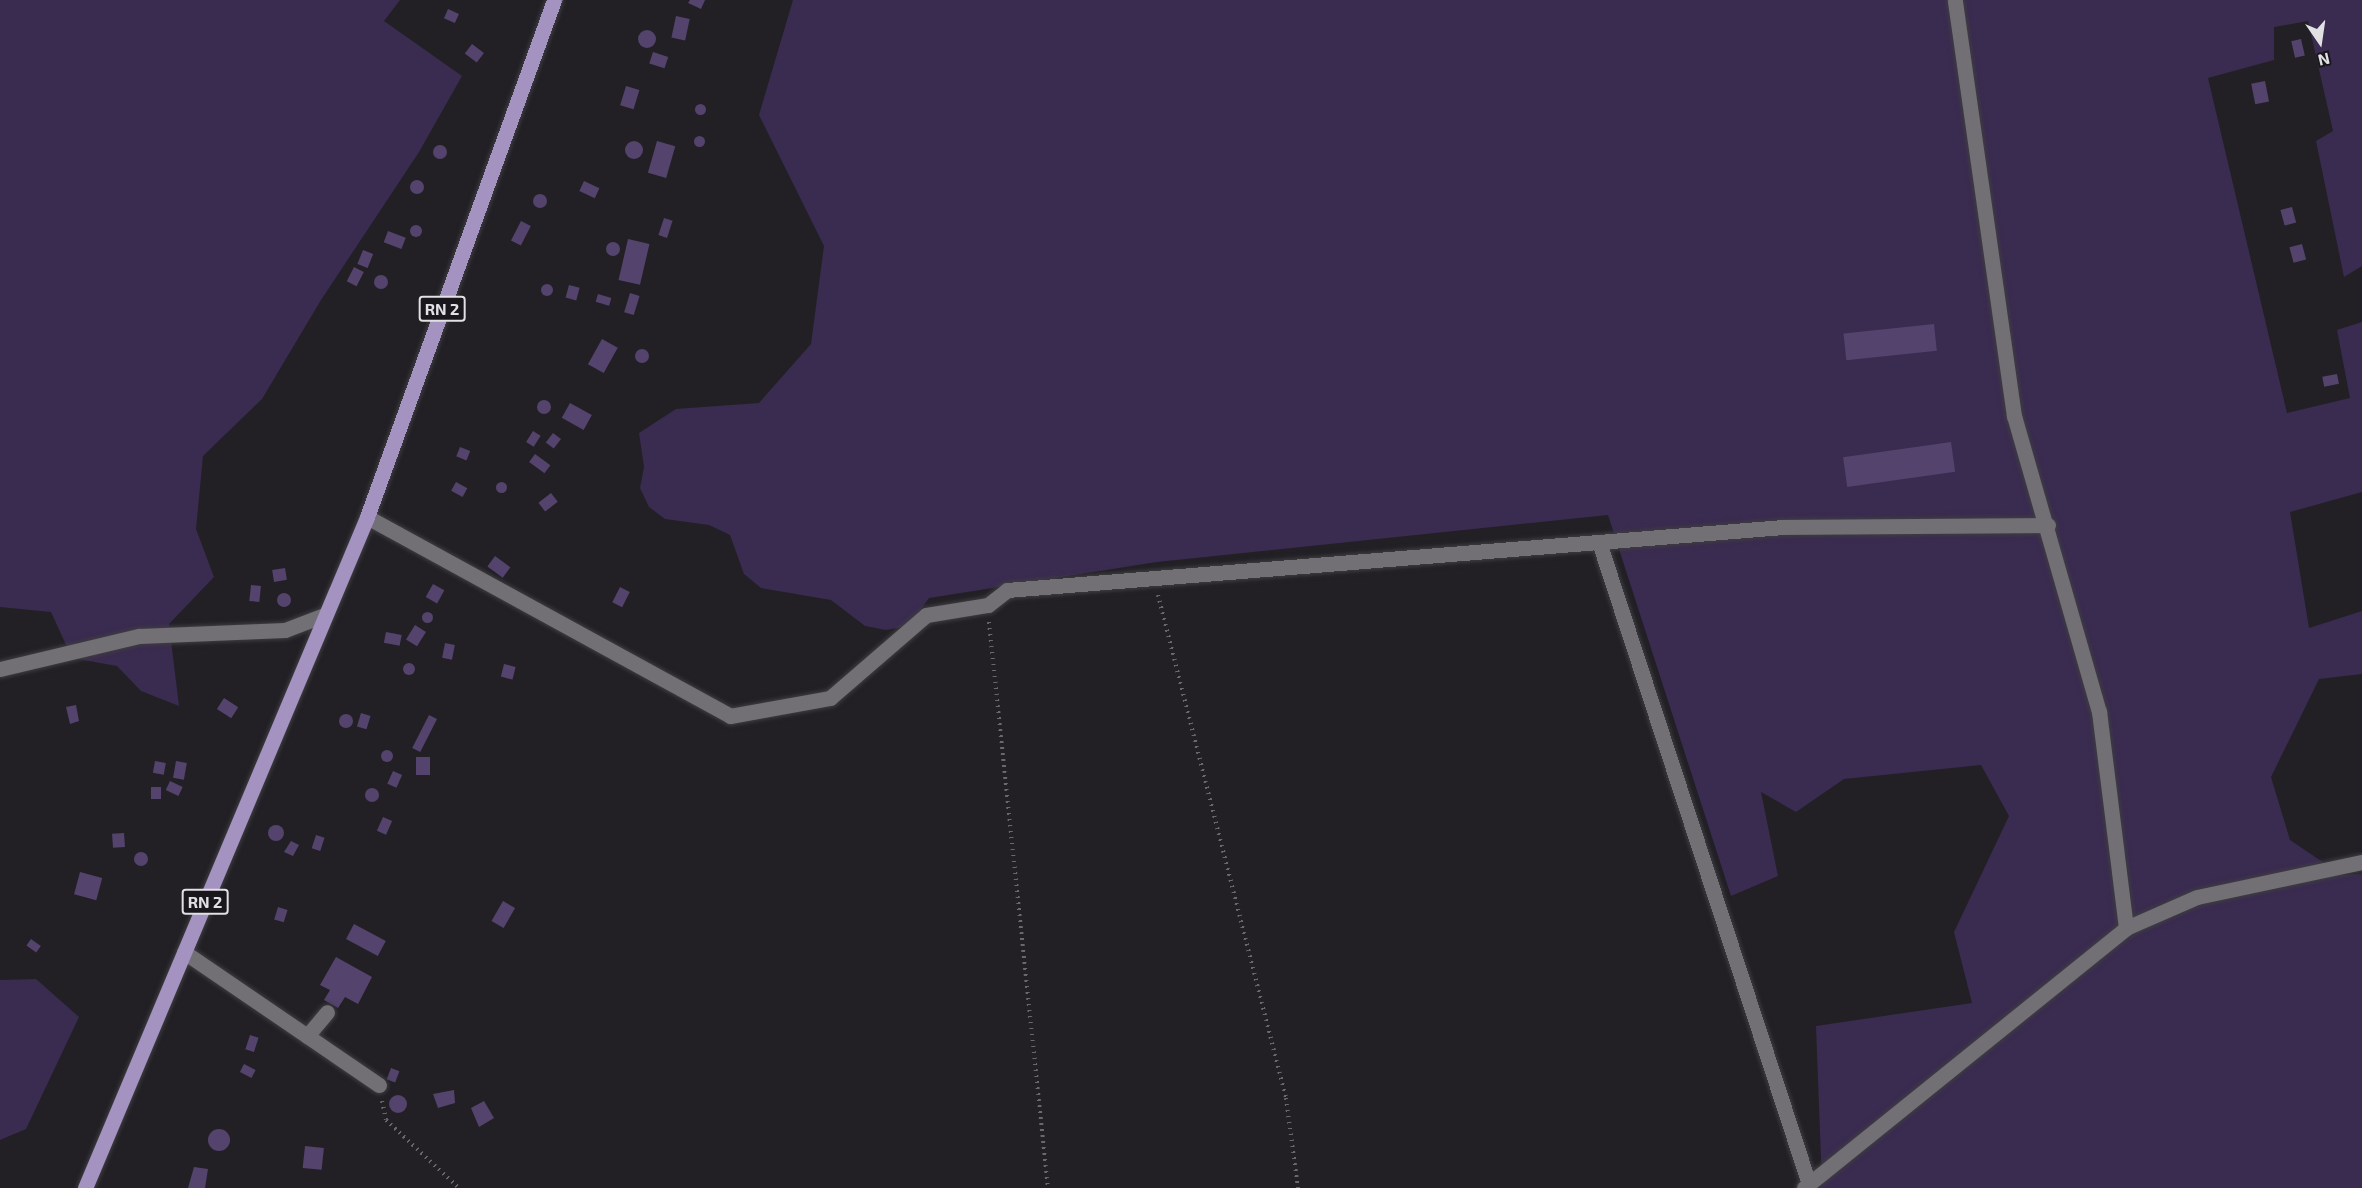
<!DOCTYPE html>
<style>
body{margin:0}
#map{position:relative;width:2362px;height:1188px;overflow:hidden;background:#222025;font-family:"Exo 2",sans-serif}
div>[style]{position:absolute}
.green>*{inset:0;background:#3a2b50}
.building>*{inset:0;background:#54436d;transform-origin:0 0}
.round{border-radius:50%}
.path>*{height:4px;margin-top:-2px;transform-origin:0;background:repeating-linear-gradient(90deg,#6a686c 0 1.5px,transparent 0 6px)}
.roads{filter:drop-shadow(0 0 2px #3e3d41) drop-shadow(0 0 2px #3e3d41)}
.minor>*{height:15px;margin:-7.5px;padding:0 7.5px;transform-origin:7.5px;border-radius:7.5px;background:#727075}
.major>*{height:15px;margin:-7.5px;padding:0 7.5px;transform-origin:7.5px;border-radius:7.5px;background:#a492c1}
span{translate:-50% -50%;white-space:nowrap;text-align:center;line-height:1.15;-webkit-text-stroke:4.5px #19171b;paint-order:stroke}
.shield-label span{padding:2px 4px;background:#19171b;border:2px solid;border-radius:4px;-webkit-text-stroke-width:0}
.shield-label{font-size:16px;color:#e1e0e3;font-weight:700}
.north{position:absolute;left:2290px;top:12px;width:60px;height:60px;-webkit-text-stroke:4px #19171b;paint-order:stroke;rotate:167deg;font-size:16px;font-weight:700;line-height:24px;text-align:center;color:#e1e0e3}
.north::after{content:'';display:block;margin:auto;width:21px;height:27px;background:#e1e0e3;clip-path:polygon(50% 0,100% 100%,50% 72%,0 100%)}
</style>
<div id="map">
<div class="green">
<div style="clip-path:polygon(0 0,400px 0,384px 21px,462px 76px,419px 152px,321px 300px,262px 399px,203px 456px,196px 529px,214px 577px,169px 624px,179px 706px,141px 691px,117px 666px,72px 658px,51px 612px,0 607px)"></div>
<div style="clip-path:polygon(793px 0,2362px 0,2362px 266px,2344px 277px,2316px 141px,2333px 131px,2308px 21px,2274px 27px,2274px 60px,2208px 78px,2287px 413px,2350px 398px,2337px 330px,2362px 322px,2362px 492px,2290px 512px,2309px 628px,2362px 611px,2362px 674px,2319px 679px,2271px 777px,2290px 840px,2342px 875px,2362px 874px,2362px 1188px,1818px 1188px,1822px 1185px,1816px 1026px,1972px 1003px,1954px 932px,2009px 816px,1981px 765px,1844px 779px,1796px 812px,1761px 792px,1778px 876px,1731px 896px,1608px 515px,1157px 562px,929px 598px,909px 626px,886px 630px,865px 626px,831px 600px,761px 588px,744px 574px,730px 535px,709px 525px,665px 519px,649px 507px,640px 488px,644px 467px,639px 433px,676px 409px,759px 403px,811px 344px,824px 246px,759px 115px)"></div>
<div style="clip-path:polygon(36px 979px,79px 1017px,26px 1129px,0 1140px,0 980px)"></div>
</div>
<div class="building">
<div style="clip-path:polygon(690px 0,705px 0,701px 9px,688px 3px)"></div>
<div style="left:448px;top:9px;width:12px;height:10px;rotate:24deg"></div>
<div style="left:676px;top:16px;width:14px;height:22px;rotate:12deg"></div>
<div class="round" style="left:638px;top:30px;width:18px;height:18px"></div>
<div style="left:2301px;top:39px;width:17px;height:10px;rotate:77deg"></div>
<div style="left:472px;top:44px;width:15px;height:12px;rotate:37deg"></div>
<div style="left:653px;top:52px;width:16px;height:12px;rotate:18deg"></div>
<div style="left:2265px;top:81px;width:21px;height:14px;rotate:79deg"></div>
<div style="left:626px;top:86px;width:14px;height:20px;rotate:17deg"></div>
<div class="round" style="left:694.5px;top:103.5px;width:11px;height:11px"></div>
<div class="round" style="left:693.5px;top:135.5px;width:11px;height:11px"></div>
<div class="round" style="left:625px;top:141px;width:18px;height:18px"></div>
<div style="left:657px;top:141px;width:19px;height:33px;rotate:16deg"></div>
<div class="round" style="left:433px;top:145px;width:14px;height:14px"></div>
<div class="round" style="left:410px;top:180px;width:14px;height:14px"></div>
<div style="left:584px;top:181px;width:17px;height:11px;rotate:25deg"></div>
<div class="round" style="left:533px;top:194px;width:14px;height:14px"></div>
<div style="left:2292px;top:207px;width:16px;height:12px;rotate:75deg"></div>
<div style="left:664px;top:218px;width:9px;height:18px;rotate:18deg"></div>
<div style="left:521px;top:221px;width:11px;height:22px;rotate:27deg"></div>
<div class="round" style="left:410px;top:225px;width:12px;height:12px"></div>
<div style="left:388px;top:231px;width:19px;height:12px;rotate:21deg"></div>
<div style="left:628px;top:239px;width:22px;height:42px;rotate:13deg"></div>
<div class="round" style="left:606px;top:242px;width:14px;height:14px"></div>
<div style="left:2302px;top:244px;width:16px;height:13px;rotate:75deg"></div>
<div style="left:363px;top:250px;width:11px;height:15px;rotate:22deg"></div>
<div style="left:354px;top:267px;width:11px;height:16px;rotate:27deg"></div>
<div class="round" style="left:374px;top:275px;width:14px;height:14px"></div>
<div class="round" style="left:541px;top:284px;width:12px;height:12px"></div>
<div style="left:569px;top:285px;width:11px;height:13px;rotate:15deg"></div>
<div style="left:630px;top:293px;width:10px;height:20px;rotate:17deg"></div>
<div style="left:598px;top:294px;width:14px;height:8px;rotate:17deg"></div>
<div style="left:1934px;top:324px;width:27px;height:91px;rotate:84deg"></div>
<div style="left:602px;top:339px;width:18px;height:29px;rotate:29deg"></div>
<div class="round" style="left:635px;top:349px;width:14px;height:14px"></div>
<div style="left:2337px;top:374px;width:10px;height:15px;rotate:79deg"></div>
<div class="round" style="left:537px;top:400px;width:14px;height:14px"></div>
<div style="left:570px;top:403px;width:25px;height:17px;rotate:29deg"></div>
<div style="left:533px;top:431px;width:9px;height:13px;rotate:32deg"></div>
<div style="left:553px;top:433px;width:10px;height:12px;rotate:37deg"></div>
<div style="left:1951px;top:442px;width:30px;height:109px;rotate:82deg"></div>
<div style="left:460px;top:447px;width:11px;height:10px;rotate:22deg"></div>
<div style="left:535px;top:454px;width:19px;height:10px;rotate:36deg"></div>
<div class="round" style="left:495.5px;top:481.5px;width:11px;height:11px"></div>
<div style="left:456px;top:482px;width:13px;height:10px;rotate:29deg"></div>
<div style="left:551px;top:493px;width:11px;height:16px;rotate:52deg"></div>
<div style="left:495px;top:556px;width:19px;height:13px;rotate:36deg"></div>
<div style="left:285px;top:568px;width:12px;height:13px;rotate:81deg"></div>
<div style="left:433px;top:584px;width:13px;height:15px;rotate:29deg"></div>
<div style="left:251px;top:585px;width:10px;height:16px;rotate:6deg"></div>
<div style="left:620px;top:587px;width:11px;height:17px;rotate:27deg"></div>
<div class="round" style="left:277px;top:593px;width:14px;height:14px"></div>
<div class="round" style="left:421.5px;top:611.5px;width:11px;height:11px"></div>
<div style="left:415px;top:625px;width:13px;height:17px;rotate:32deg"></div>
<div style="left:386px;top:632px;width:16px;height:11px;rotate:11deg"></div>
<div style="left:445px;top:643px;width:10px;height:15px;rotate:11deg"></div>
<div class="round" style="left:403px;top:663px;width:12px;height:12px"></div>
<div style="left:504px;top:664px;width:12px;height:13px;rotate:14deg"></div>
<div style="left:224px;top:698px;width:17px;height:13px;rotate:33deg"></div>
<div style="clip-path:polygon(76px 705px,79px 721px,70px 724px,66px 707px)"></div>
<div style="left:361px;top:713px;width:10px;height:14px;rotate:17deg"></div>
<div class="round" style="left:339px;top:714px;width:14px;height:14px"></div>
<div style="left:429px;top:715px;width:9px;height:37px;rotate:27deg"></div>
<div class="round" style="left:381px;top:750px;width:12px;height:12px"></div>
<div style="left:430px;top:757px;width:18px;height:14px;rotate:90deg"></div>
<div style="left:155px;top:761px;width:11px;height:12px;rotate:10deg"></div>
<div style="left:176px;top:761px;width:11px;height:17px;rotate:10deg"></div>
<div style="left:393px;top:771px;width:10px;height:14px;rotate:24deg"></div>
<div style="left:170px;top:781px;width:14px;height:10px;rotate:25deg"></div>
<div style="left:151px;top:787px;width:10px;height:12px"></div>
<div class="round" style="left:365px;top:788px;width:14px;height:14px"></div>
<div style="left:383px;top:817px;width:10px;height:15px;rotate:24deg"></div>
<div class="round" style="left:268px;top:825px;width:16px;height:16px"></div>
<div style="left:124px;top:833px;width:14px;height:12px;rotate:86deg"></div>
<div style="left:316px;top:835px;width:9px;height:14px;rotate:18deg"></div>
<div style="clip-path:polygon(291px 841px,299px 845px,293px 856px,284px 852px)"></div>
<div class="round" style="left:134px;top:852px;width:14px;height:14px"></div>
<div style="left:80px;top:872px;width:23px;height:23px;rotate:15deg"></div>
<div style="left:503px;top:901px;width:14px;height:23px;rotate:30deg"></div>
<div style="left:278px;top:907px;width:10px;height:13px;rotate:17deg"></div>
<div style="left:354px;top:924px;width:36px;height:17px;rotate:28deg"></div>
<div style="left:31px;top:939px;width:12px;height:8px;rotate:35deg"></div>
<div style="clip-path:polygon(336px 957px,372px 977px,358px 1004px,345px 997px,338px 1008px,324px 1000px,330px 990px,320px 985px)"></div>
<div style="left:250px;top:1035px;width:9px;height:15px;rotate:18deg"></div>
<div style="left:244px;top:1064px;width:13px;height:9px;rotate:27deg"></div>
<div style="left:391px;top:1068px;width:9px;height:12px;rotate:21deg"></div>
<div style="clip-path:polygon(454px 1090px,455px 1103px,438px 1108px,433px 1094px)"></div>
<div class="round" style="left:389px;top:1095px;width:18px;height:18px"></div>
<div style="clip-path:polygon(484px 1101px,494px 1118px,479px 1127px,471px 1108px)"></div>
<div class="round" style="left:208px;top:1129px;width:22px;height:22px"></div>
<div style="left:305px;top:1146px;width:19px;height:22px;rotate:6deg"></div>
<div style="clip-path:polygon(194px 1167px,208px 1169px,205px 1188px,188px 1188px)"></div>
</div>
<div class="path">
<div style="left:1158px;top:595px;width:519px;rotate:75.72deg"></div>
<div style="left:1286px;top:1098px;width:91px;rotate:82.4deg"></div>
<div style="left:989px;top:622px;width:569px;rotate:84.05deg"></div>
<div style="left:382px;top:1101px;width:19px;rotate:78deg"></div>
<div style="left:386px;top:1120px;width:100px;rotate:43deg"></div>
</div>
<div class="roads">
<div class="minor">
<div style="left:367px;top:517px;width:414px;rotate:28.7deg"></div>
<div style="left:730px;top:716px;width:102px;rotate:-10.2deg"></div>
<div style="left:830px;top:698px;width:127px;rotate:-40.8deg"></div>
<div style="left:926px;top:615px;width:63px;rotate:-9.2deg"></div>
<div style="left:988px;top:605px;width:24px;rotate:-38deg"></div>
<div style="left:1007px;top:590px;width:779px;rotate:-4.64deg"></div>
<div style="left:1783px;top:527px;width:265px;rotate:-0.4deg"></div>
<div style="left:1599px;top:542px;width:675px;rotate:71.89deg"></div>
<div style="left:0;top:669px;width:143px;rotate:-13.4deg"></div>
<div style="left:139px;top:636px;width:146px;rotate:-2.4deg"></div>
<div style="left:285px;top:630px;width:42px;rotate:-21deg"></div>
<div style="left:2126px;top:928px;width:77px;rotate:-23.6deg"></div>
<div style="left:2197px;top:897px;width:169px;rotate:-12deg"></div>
<div style="left:184px;top:952px;width:236px;rotate:34.3deg"></div>
<div style="left:307px;top:1036px;width:31px;rotate:-50deg"></div>
<div style="left:1804px;top:1188px;width:414px;rotate:-38.9deg"></div>
<div style="left:2126px;top:928px;width:218px;rotate:-97.1deg"></div>
<div style="left:2099px;top:712px;width:308px;rotate:-106deg"></div>
<div style="left:2014px;top:416px;width:420px;rotate:-98.1deg"></div>
</div>
<div class="major">
<div style="left:85px;top:1188px;width:728px;rotate:-67.2deg"></div>
<div style="left:367px;top:517px;width:550px;rotate:-70.11deg"></div>
</div>
</div>
<div class="shield-label">
<span style="left:442px;top:309px">RN 2</span>
<span style="left:205px;top:902px">RN 2</span>
</div>
<div class="north">N</div>
</div>
